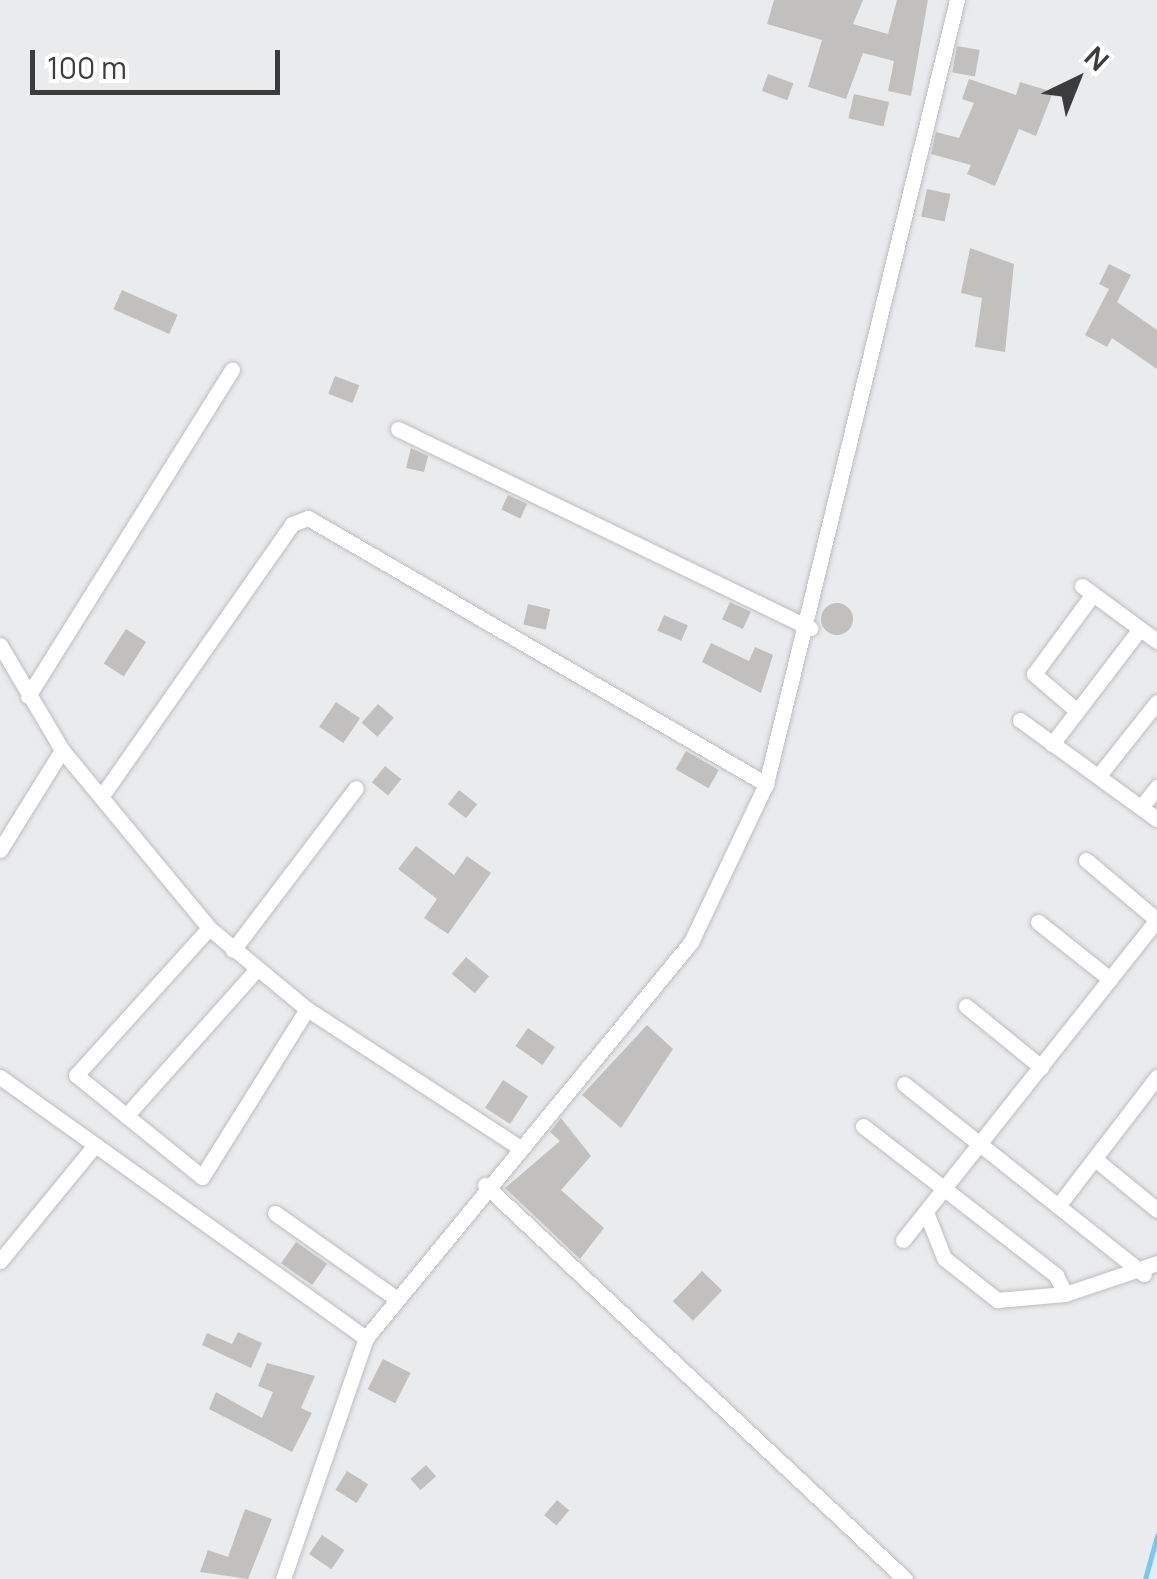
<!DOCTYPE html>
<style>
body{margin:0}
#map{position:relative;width:1157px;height:1579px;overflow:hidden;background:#eaebed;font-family:Manrope,sans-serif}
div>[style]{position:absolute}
.stream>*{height:5px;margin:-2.5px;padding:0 2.5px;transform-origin:2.5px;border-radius:2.5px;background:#72caf6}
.building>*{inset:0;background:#c2c0bf;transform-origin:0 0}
.round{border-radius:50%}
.roads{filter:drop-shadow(0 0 2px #bebec0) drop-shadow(0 0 2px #bebec0)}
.minor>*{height:15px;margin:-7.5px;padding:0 7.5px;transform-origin:7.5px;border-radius:7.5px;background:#fff}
span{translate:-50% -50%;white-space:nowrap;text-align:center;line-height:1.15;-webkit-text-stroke:8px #fff;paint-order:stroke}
.north{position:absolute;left:1027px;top:30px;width:100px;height:100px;-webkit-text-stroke:8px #fff;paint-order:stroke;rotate:43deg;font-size:28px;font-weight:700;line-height:40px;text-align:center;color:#3c3c3d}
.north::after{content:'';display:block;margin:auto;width:35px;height:45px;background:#3c3c3d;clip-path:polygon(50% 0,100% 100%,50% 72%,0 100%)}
.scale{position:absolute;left:30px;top:50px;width:250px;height:45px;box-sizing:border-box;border:5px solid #3c3c3d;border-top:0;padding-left:12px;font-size:30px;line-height:35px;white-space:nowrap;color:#3c3c3d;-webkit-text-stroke:8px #fff;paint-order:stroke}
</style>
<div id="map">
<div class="stream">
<div style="left:1145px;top:1579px;width:45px;rotate:-74.4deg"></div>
</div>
<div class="building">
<div style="clip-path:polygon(774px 0,863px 0,853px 24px,888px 34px,897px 0,928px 0,911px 96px,888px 91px,894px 61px,863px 53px,846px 99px,808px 87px,822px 40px,767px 24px)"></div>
<div style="left:957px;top:46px;width:23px;height:27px;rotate:10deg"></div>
<div style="left:768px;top:74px;width:27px;height:18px;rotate:20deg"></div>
<div style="clip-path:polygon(969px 79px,1016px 95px,1020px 82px,1053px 92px,1036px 136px,1019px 129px,995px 186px,967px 174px,971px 165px,931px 154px,936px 132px,959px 138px,974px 103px,962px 99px)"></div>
<div style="left:854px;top:94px;width:36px;height:25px;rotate:13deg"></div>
<div style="left:927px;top:189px;width:24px;height:28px;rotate:12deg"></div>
<div style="clip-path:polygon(970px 248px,1014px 264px,1005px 352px,975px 347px,982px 298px,961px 293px)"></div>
<div style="clip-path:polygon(1109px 264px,1131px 275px,1117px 302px,1157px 330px,1157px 369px,1112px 338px,1107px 347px,1085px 335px,1109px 289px,1099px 284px)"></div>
<div style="left:122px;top:290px;width:61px;height:21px;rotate:24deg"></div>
<div style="left:335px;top:376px;width:26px;height:19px;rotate:21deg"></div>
<div style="clip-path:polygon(411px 448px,428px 456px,424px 472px,406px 468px)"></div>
<div style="left:508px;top:495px;width:21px;height:16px;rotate:25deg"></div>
<div style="left:730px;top:602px;width:23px;height:19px;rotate:25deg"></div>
<div class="round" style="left:821px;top:603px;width:32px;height:32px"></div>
<div style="left:528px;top:604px;width:23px;height:21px;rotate:13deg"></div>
<div style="left:664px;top:615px;width:26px;height:17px;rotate:23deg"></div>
<div style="left:126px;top:629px;width:24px;height:41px;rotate:33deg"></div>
<div style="clip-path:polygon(711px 643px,749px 661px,755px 647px,773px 655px,761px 693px,702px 662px)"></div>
<div style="left:336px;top:702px;width:29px;height:30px;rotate:34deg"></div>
<div style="left:378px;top:704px;width:21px;height:25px;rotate:41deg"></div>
<div style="left:686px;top:751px;width:38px;height:21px;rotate:30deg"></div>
<div style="left:385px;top:766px;width:21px;height:21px;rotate:39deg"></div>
<div style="left:459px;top:790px;width:23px;height:18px;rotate:38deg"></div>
<div style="clip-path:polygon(416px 846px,454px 875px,467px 856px,491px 873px,448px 934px,424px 918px,437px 899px,398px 869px)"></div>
<div style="left:466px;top:957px;width:30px;height:22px;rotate:40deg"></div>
<div style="clip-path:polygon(647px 1025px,673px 1049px,621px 1128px,582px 1095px)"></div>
<div style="left:528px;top:1028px;width:33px;height:22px;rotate:35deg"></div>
<div style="left:503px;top:1080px;width:30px;height:33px;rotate:33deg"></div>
<div style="clip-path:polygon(561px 1118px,591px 1156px,561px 1190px,604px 1228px,580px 1259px,505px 1188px,560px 1141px,550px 1132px)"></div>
<div style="left:296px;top:1242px;width:38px;height:26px;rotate:35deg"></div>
<div style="left:702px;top:1271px;width:28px;height:42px;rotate:44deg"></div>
<div style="clip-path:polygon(238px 1332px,262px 1343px,251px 1368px,202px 1345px,207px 1333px,232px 1344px)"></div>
<div style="left:383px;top:1359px;width:31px;height:34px;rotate:27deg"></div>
<div style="clip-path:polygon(267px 1363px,315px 1376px,301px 1408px,312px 1413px,292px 1452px,209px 1409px,216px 1392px,262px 1418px,273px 1392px,258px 1386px)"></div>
<div style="left:426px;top:1465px;width:15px;height:21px;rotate:48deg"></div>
<div style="left:347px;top:1471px;width:25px;height:22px;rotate:32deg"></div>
<div style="left:557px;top:1500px;width:16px;height:20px;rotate:40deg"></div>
<div style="clip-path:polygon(245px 1509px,272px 1519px,248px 1579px,200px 1572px,208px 1550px,228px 1557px)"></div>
<div style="left:322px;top:1535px;width:27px;height:23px;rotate:34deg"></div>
</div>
<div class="roads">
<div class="minor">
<div style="left:398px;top:429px;width:458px;rotate:25.8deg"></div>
<div style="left:1082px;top:586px;width:93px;rotate:36.3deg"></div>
<div style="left:0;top:645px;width:122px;rotate:59.4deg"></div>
<div style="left:62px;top:750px;width:231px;rotate:50.4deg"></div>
<div style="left:209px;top:928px;width:127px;rotate:39.6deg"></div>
<div style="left:307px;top:1009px;width:251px;rotate:33.1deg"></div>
<div style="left:28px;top:696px;width:385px;rotate:-58deg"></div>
<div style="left:1077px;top:711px;width:57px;rotate:-139.3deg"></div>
<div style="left:1034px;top:674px;width:99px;rotate:-53.6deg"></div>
<div style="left:1020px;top:720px;width:169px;rotate:35.9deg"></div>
<div style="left:1052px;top:744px;width:145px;rotate:-52.6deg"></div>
<div style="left:1100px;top:774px;width:92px;rotate:-51.6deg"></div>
<div style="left:101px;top:797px;width:333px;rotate:-55deg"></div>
<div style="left:292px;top:524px;width:17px;rotate:-21deg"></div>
<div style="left:308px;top:518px;width:530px;rotate:30.15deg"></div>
<div style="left:1141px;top:807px;width:26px;rotate:-51deg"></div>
<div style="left:0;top:850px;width:118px;rotate:-58.2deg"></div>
<div style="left:1086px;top:860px;width:93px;rotate:40.2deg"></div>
<div style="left:1038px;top:922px;width:92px;rotate:38.4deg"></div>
<div style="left:209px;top:928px;width:198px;rotate:132.1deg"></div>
<div style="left:76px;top:1075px;width:162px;rotate:39deg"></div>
<div style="left:202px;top:1177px;width:198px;rotate:-58deg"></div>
<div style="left:233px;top:950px;width:203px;rotate:-52.8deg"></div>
<div style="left:966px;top:1006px;width:97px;rotate:39.1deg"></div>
<div style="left:0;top:1077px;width:450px;rotate:35.5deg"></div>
<div style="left:904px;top:1084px;width:306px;rotate:38.4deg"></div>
<div style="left:126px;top:1116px;width:197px;rotate:-48.3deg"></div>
<div style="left:863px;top:1126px;width:244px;rotate:37.7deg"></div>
<div style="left:1056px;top:1275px;width:21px;rotate:65deg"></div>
<div style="left:1095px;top:1159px;width:80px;rotate:39.4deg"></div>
<div style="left:485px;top:1185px;width:576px;rotate:43.17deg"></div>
<div style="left:1058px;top:1206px;width:163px;rotate:-52.5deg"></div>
<div style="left:926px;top:1212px;width:49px;rotate:68.6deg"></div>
<div style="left:944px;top:1258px;width:68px;rotate:38.4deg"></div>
<div style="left:997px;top:1300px;width:68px;rotate:-5deg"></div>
<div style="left:1065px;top:1294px;width:97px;rotate:-18.6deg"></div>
<div style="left:275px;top:1213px;width:146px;rotate:35.2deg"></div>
<div style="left:903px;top:1240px;width:409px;rotate:-51.6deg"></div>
<div style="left:0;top:1261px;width:150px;rotate:-50.7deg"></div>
<div style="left:283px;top:1579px;width:255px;rotate:-71deg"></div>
<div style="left:366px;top:1338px;width:512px;rotate:-50.62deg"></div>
<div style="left:691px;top:942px;width:175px;rotate:-64.6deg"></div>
<div style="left:766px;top:784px;width:807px;rotate:-76.31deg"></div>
</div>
</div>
<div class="north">N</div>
<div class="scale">100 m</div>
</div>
